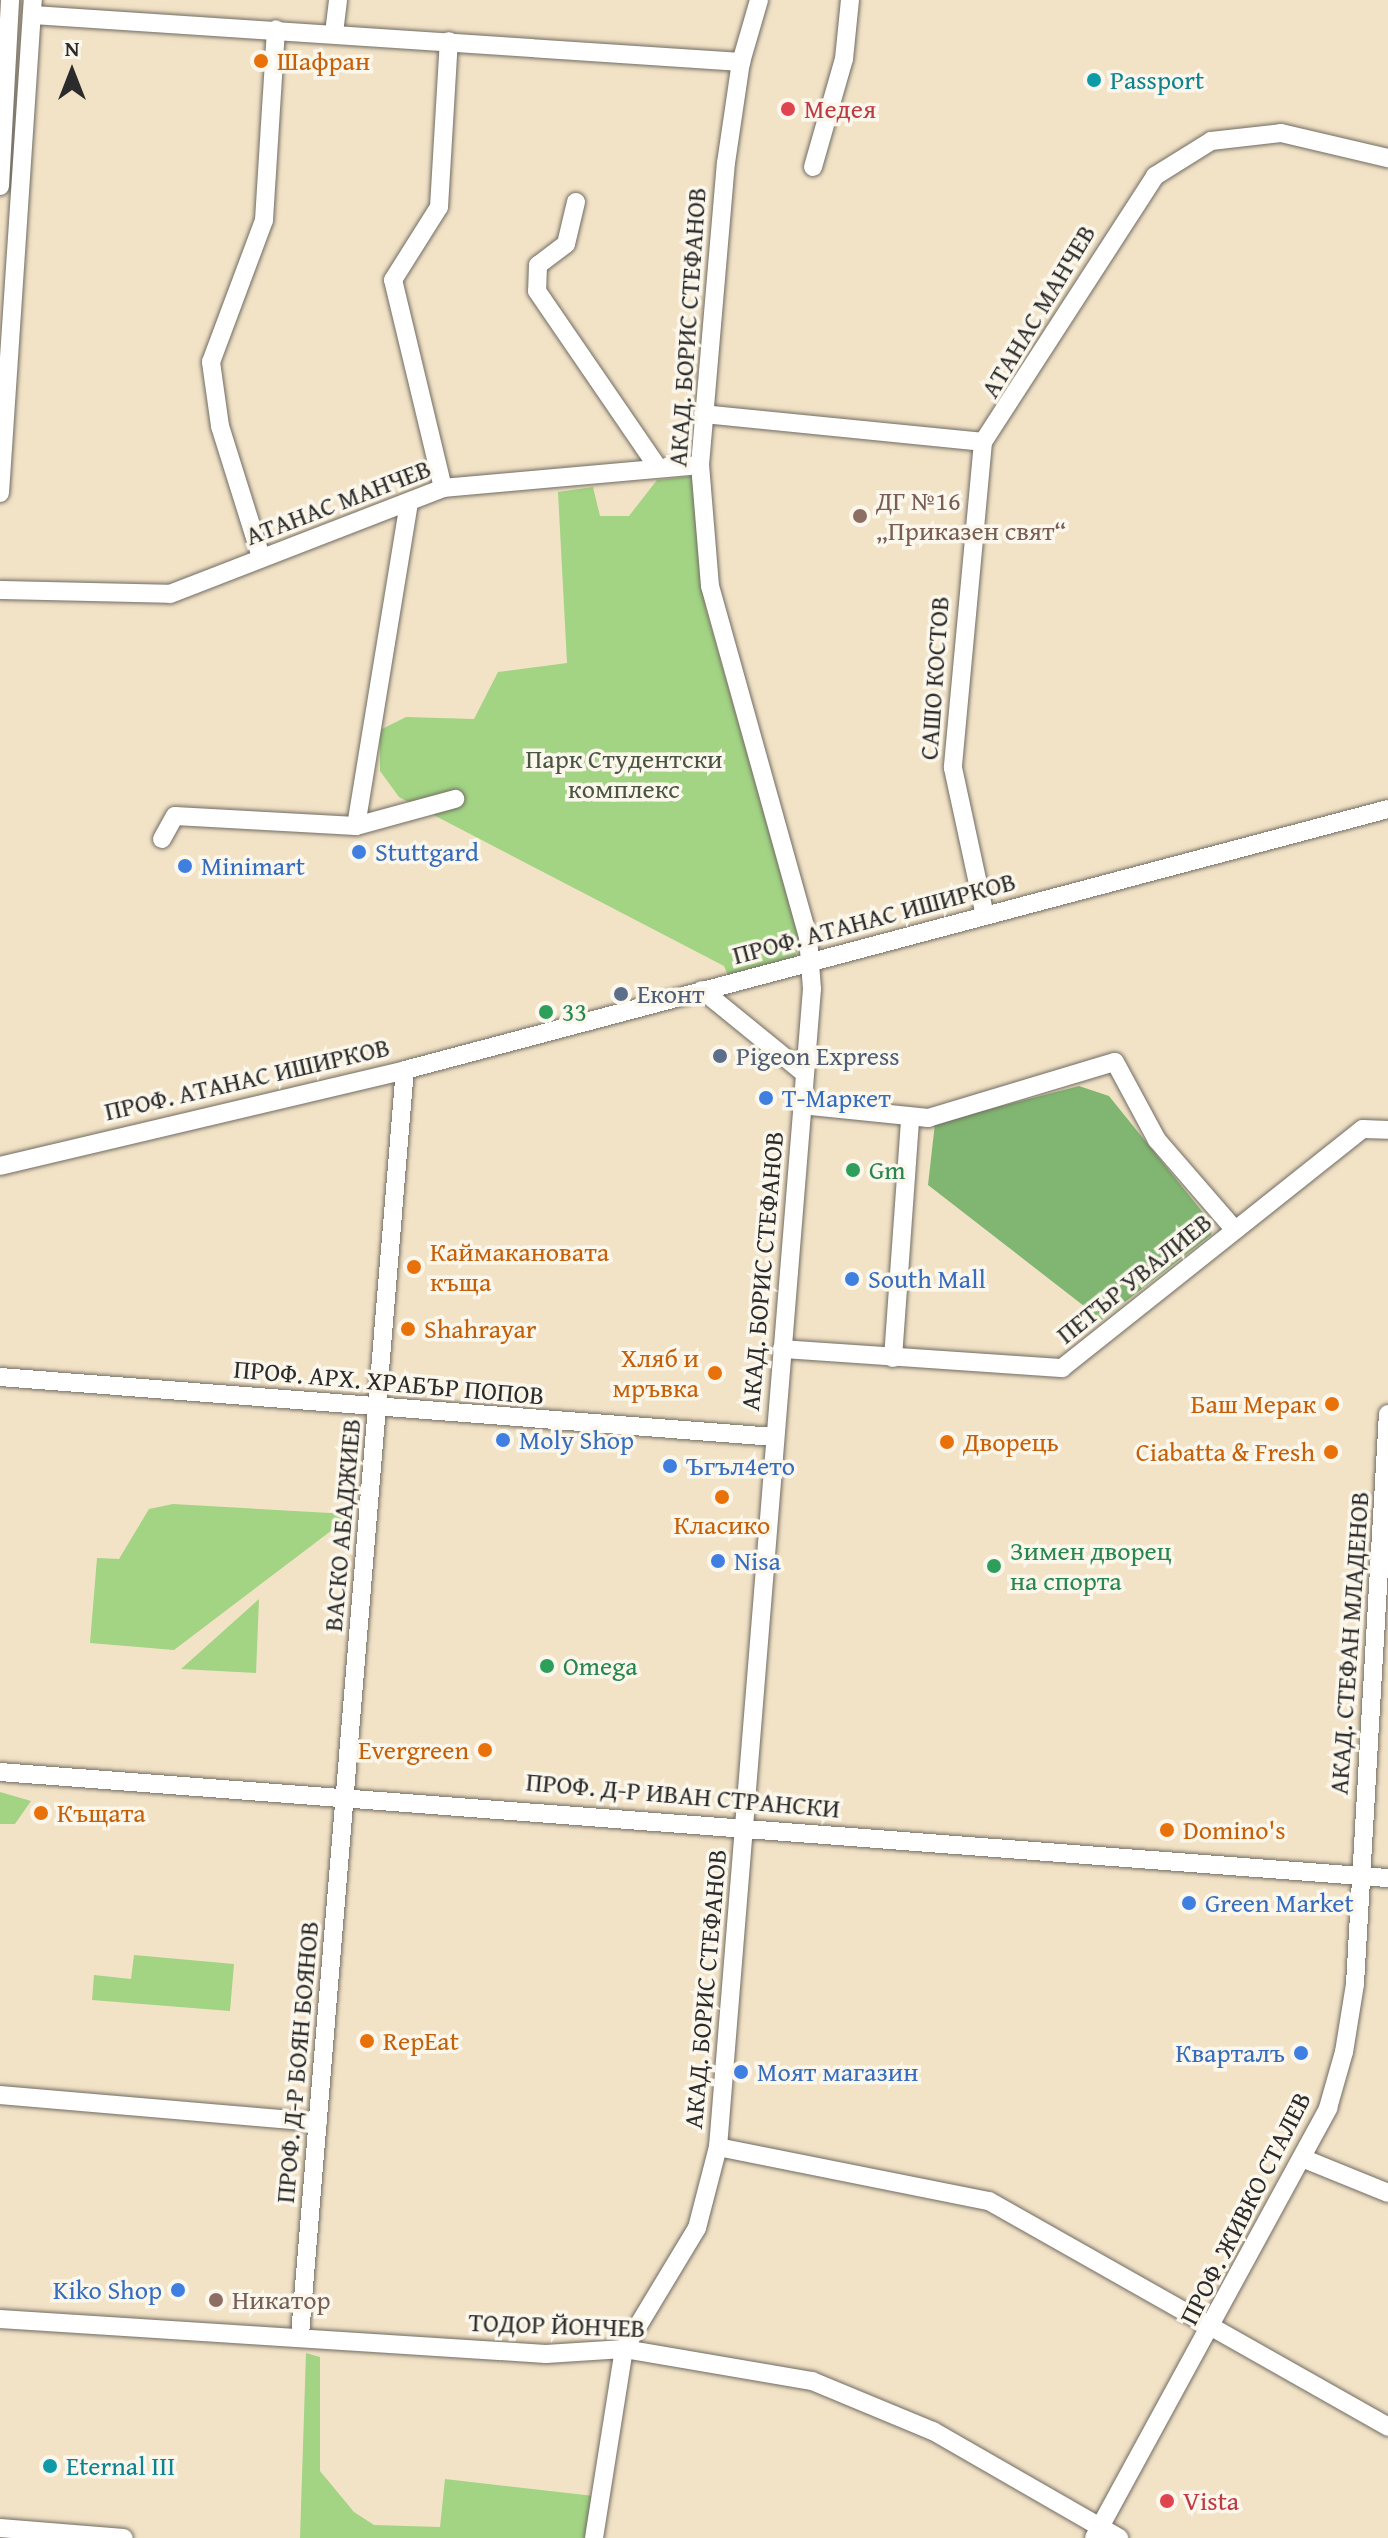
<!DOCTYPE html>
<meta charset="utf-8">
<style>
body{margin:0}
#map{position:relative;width:1388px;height:2538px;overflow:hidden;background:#f2e3c7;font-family:"Gentium Book Plus",serif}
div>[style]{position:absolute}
.green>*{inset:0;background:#a2d484}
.forest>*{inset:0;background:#81b672}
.roads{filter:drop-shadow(0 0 2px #716b62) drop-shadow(0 0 2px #716b62)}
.minor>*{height:18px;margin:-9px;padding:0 9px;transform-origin:9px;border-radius:9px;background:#fff}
.dots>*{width:22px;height:22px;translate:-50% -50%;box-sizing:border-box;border:4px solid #fbf7ec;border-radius:50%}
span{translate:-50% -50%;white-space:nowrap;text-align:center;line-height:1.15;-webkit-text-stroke:7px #fbf7ec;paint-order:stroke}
.food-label{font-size:26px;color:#c56008}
.left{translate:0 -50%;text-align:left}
.right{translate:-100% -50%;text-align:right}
.culture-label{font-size:26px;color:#0d838f}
.health-label{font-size:26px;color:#be3a42}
.street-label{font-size:26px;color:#2b2b2b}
.education-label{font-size:26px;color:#785e54}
.park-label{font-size:26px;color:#495541}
.shop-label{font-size:26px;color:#366cbe}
.service-label{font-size:26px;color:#4e5e75}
.leisure-label{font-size:26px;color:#27864d}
.north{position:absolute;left:32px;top:32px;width:80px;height:80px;-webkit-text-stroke:6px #fbf7ec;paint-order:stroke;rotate:0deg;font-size:22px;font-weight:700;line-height:32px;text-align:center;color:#2b2b2b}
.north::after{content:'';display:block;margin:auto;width:28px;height:36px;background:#2b2b2b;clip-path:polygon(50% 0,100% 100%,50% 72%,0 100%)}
</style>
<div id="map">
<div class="green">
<div style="clip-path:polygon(694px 476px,706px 609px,800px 940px,795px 958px,731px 983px,724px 966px,399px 797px,380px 771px,380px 730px,406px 717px,474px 719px,498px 672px,567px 663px,558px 492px,593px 487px,600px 516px,629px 516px,657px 480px)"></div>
<div style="clip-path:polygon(173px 1504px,348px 1514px,348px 1518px,174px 1650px,90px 1643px,97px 1558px,119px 1559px,149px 1509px)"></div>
<div style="clip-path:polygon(259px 1599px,256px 1673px,181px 1669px)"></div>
<div style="clip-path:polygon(0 1792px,31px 1801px,15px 1824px,0 1824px)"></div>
<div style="clip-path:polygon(134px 1955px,234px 1964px,230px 2011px,92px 2000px,94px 1975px,131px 1979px)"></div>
<div style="clip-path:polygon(306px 2353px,320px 2357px,320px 2471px,354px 2512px,374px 2525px,440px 2527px,445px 2479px,594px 2496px,587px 2538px,300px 2538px)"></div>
</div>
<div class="forest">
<div style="clip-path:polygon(1079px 1086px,1109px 1096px,1213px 1225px,1211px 1235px,1102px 1320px,928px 1185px,935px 1123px)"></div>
</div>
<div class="roads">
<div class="minor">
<div style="left:33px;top:15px;width:710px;rotate:3.8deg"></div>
<div style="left:334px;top:33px;width:33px;rotate:-83deg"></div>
<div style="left:813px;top:167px;width:112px;rotate:-74deg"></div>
<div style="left:844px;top:59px;width:59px;rotate:-84.2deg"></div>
<div style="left:0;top:186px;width:186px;rotate:-86.9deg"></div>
<div style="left:576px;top:202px;width:43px;rotate:103.4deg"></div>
<div style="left:566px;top:244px;width:35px;rotate:143deg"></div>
<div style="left:538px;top:265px;width:26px;rotate:92deg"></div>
<div style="left:537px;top:291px;width:212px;rotate:55.6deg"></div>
<div style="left:703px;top:414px;width:281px;rotate:5.7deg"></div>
<div style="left:983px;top:442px;width:317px;rotate:-57.1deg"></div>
<div style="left:1155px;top:176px;width:66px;rotate:-32deg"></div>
<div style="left:1211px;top:141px;width:70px;rotate:-6.5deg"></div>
<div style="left:1281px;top:133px;width:110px;rotate:13.2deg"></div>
<div style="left:983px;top:442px;width:327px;rotate:95.3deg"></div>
<div style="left:953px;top:768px;width:151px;rotate:77.8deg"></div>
<div style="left:443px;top:488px;width:214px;rotate:-103.5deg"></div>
<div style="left:393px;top:280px;width:86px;rotate:-57.8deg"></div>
<div style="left:439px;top:207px;width:166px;rotate:-86.6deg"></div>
<div style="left:0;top:493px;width:494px;rotate:-86.2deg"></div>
<div style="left:261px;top:557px;width:137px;rotate:-107.4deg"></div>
<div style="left:220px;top:426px;width:65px;rotate:-98deg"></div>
<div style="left:211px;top:362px;width:152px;rotate:-69.5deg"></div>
<div style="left:264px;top:220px;width:191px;rotate:-86.4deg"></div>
<div style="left:0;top:590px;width:170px;rotate:1.3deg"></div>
<div style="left:170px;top:594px;width:293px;rotate:-21.2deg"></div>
<div style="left:443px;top:488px;width:258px;rotate:-5.1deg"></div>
<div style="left:356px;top:826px;width:328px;rotate:-80.7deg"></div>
<div style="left:162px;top:839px;width:26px;rotate:-61deg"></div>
<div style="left:175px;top:816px;width:181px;rotate:3.2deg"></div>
<div style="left:356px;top:826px;width:103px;rotate:-15.3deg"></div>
<div style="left:702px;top:990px;width:132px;rotate:39.1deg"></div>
<div style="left:801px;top:1105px;width:128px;rotate:5.8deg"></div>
<div style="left:928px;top:1118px;width:195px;rotate:-16.7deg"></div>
<div style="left:1115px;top:1062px;width:89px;rotate:61.7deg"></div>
<div style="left:1157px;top:1140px;width:119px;rotate:49.1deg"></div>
<div style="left:0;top:1166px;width:416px;rotate:-13.3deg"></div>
<div style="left:405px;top:1070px;width:1017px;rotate:-14.87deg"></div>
<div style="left:782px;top:1349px;width:281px;rotate:3.9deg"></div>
<div style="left:1062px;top:1368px;width:384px;rotate:-38.5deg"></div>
<div style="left:1363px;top:1129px;width:25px;rotate:2deg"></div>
<div style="left:893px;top:1358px;width:240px;rotate:-85.9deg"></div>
<div style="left:0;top:1377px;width:777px;rotate:4.43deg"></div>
<div style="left:0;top:1772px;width:1392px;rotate:4.37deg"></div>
<div style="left:0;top:2095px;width:319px;rotate:4.9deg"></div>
<div style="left:718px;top:2147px;width:276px;rotate:11.3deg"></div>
<div style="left:989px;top:2201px;width:459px;rotate:29.5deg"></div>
<div style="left:1302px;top:2158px;width:93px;rotate:22.1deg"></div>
<div style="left:0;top:2319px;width:547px;rotate:3.67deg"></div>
<div style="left:546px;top:2354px;width:78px;rotate:-3.7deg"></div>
<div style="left:624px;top:2349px;width:191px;rotate:9.7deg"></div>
<div style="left:812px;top:2381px;width:131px;rotate:22.5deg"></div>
<div style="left:933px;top:2431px;width:215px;rotate:29.9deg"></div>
<div style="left:300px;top:2335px;width:1269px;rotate:-85.26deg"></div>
<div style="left:0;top:2528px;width:124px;rotate:4.6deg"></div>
<div style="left:594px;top:2538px;width:191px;rotate:-81deg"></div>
<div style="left:624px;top:2349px;width:141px;rotate:-58.9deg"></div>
<div style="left:697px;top:2228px;width:84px;rotate:-75.5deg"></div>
<div style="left:718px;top:2147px;width:1162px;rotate:-85.36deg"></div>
<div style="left:812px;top:989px;width:52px;rotate:-94.4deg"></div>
<div style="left:808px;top:937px;width:364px;rotate:-105.6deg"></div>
<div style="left:710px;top:586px;width:121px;rotate:-94.7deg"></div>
<div style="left:700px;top:465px;width:303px;rotate:-85.1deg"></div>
<div style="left:726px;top:163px;width:102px;rotate:-81.6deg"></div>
<div style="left:741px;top:62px;width:65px;rotate:-73.8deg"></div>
<div style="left:1094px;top:2538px;width:490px;rotate:-61.4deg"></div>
<div style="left:1328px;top:2108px;width:58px;rotate:-74.1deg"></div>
<div style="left:1344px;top:2052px;width:69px;rotate:-80.8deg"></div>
<div style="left:1355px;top:1984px;width:571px;rotate:-86.69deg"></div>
</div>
</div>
<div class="dots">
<div style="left:261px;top:61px;background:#e8710a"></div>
<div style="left:1094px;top:80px;background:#0f9aa8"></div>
<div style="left:788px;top:109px;background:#e0444e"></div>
<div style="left:860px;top:516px;background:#8d6e63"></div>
<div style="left:359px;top:852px;background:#3f7fe0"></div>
<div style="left:185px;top:866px;background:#3f7fe0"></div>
<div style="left:621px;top:994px;background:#5c6f8a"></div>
<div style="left:546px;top:1012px;background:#2e9e5b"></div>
<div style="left:720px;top:1056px;background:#5c6f8a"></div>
<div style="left:766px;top:1098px;background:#3f7fe0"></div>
<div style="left:853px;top:1170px;background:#2e9e5b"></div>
<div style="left:414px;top:1267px;background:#e8710a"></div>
<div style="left:852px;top:1279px;background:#3f7fe0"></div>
<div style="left:408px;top:1329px;background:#e8710a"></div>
<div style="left:715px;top:1373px;background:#e8710a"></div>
<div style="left:1332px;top:1404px;background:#e8710a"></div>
<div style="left:503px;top:1440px;background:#3f7fe0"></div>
<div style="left:947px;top:1442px;background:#e8710a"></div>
<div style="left:1331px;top:1452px;background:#e8710a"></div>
<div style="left:670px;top:1466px;background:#3f7fe0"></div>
<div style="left:722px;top:1497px;background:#e8710a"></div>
<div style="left:718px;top:1561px;background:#3f7fe0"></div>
<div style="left:994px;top:1566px;background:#2e9e5b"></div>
<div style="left:547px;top:1666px;background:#2e9e5b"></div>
<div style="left:485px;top:1750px;background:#e8710a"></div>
<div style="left:41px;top:1813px;background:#e8710a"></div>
<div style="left:1167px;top:1830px;background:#e8710a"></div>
<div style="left:1189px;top:1903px;background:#3f7fe0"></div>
<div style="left:367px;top:2041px;background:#e8710a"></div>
<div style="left:1301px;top:2053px;background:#3f7fe0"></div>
<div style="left:741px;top:2072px;background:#3f7fe0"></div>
<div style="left:178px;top:2290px;background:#3f7fe0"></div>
<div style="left:216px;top:2300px;background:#8d6e63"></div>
<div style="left:50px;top:2466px;background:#0f9aa8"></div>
<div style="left:1167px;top:2501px;background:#e0444e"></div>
</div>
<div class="food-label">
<span class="left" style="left:277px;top:61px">Шафран</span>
<span class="left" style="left:430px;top:1267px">Каймакановата<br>къща</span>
<span class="left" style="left:424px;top:1329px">Shahrayar</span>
<span class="right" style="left:699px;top:1373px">Хляб и<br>мръвка</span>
<span class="right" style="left:1316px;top:1404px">Баш Мерак</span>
<span class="left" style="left:963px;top:1442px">Дворець</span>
<span class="right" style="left:1315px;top:1452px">Ciabatta &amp; Fresh</span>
<span style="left:722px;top:1525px">Класико</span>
<span class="right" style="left:469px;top:1750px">Evergreen</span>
<span class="left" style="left:57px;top:1813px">Къщата</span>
<span class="left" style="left:1183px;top:1830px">Domino's</span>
<span class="left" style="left:383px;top:2041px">RepEat</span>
</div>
<div class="culture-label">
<span class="left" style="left:1110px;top:80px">Passport</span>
<span class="left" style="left:66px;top:2466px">Eternal III</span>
</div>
<div class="health-label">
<span class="left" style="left:804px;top:109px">Медея</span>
<span class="left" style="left:1183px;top:2501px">Vista</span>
</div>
<div class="street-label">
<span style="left:1038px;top:311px;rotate:-59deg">АТАНАС МАНЧЕВ</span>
<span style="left:687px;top:327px;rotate:-86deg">АКАД. БОРИС СТЕФАНОВ</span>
<span style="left:338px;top:502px;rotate:-21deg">АТАНАС МАНЧЕВ</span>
<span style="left:934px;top:678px;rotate:-86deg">САШО КОСТОВ</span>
<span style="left:874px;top:918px;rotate:-15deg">ПРОФ. АТАНАС ИШИРКОВ</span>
<span style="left:247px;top:1079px;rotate:-13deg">ПРОФ. АТАНАС ИШИРКОВ</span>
<span style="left:762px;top:1271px;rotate:-85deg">АКАД. БОРИС СТЕФАНОВ</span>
<span style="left:1134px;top:1278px;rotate:-39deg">ПЕТЪР УВАЛИЕВ</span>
<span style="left:389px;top:1382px;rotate:5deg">ПРОФ. АРХ. ХРАБЪР ПОПОВ</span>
<span style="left:342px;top:1525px;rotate:-85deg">ВАСКО АБАДЖИЕВ</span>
<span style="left:1349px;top:1643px;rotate:-86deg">АКАД. СТЕФАН МЛАДЕНОВ</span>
<span style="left:683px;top:1795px;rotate:5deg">ПРОФ. Д-Р ИВАН СТРАНСКИ</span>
<span style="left:705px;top:1989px;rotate:-85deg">АКАД. БОРИС СТЕФАНОВ</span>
<span style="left:297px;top:2062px;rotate:-85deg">ПРОФ. Д-Р БОЯН БОЯНОВ</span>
<span style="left:1245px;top:2208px;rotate:-63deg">ПРОФ. ЖИВКО СТАЛЕВ</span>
<span style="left:557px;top:2325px;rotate:2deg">ТОДОР ЙОНЧЕВ</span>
</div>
<div class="education-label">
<span class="left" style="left:876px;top:516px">ДГ №16<br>„Приказен свят“</span>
<span class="left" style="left:232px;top:2300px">Никатор</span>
</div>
<div class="park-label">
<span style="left:624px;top:774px">Парк Студентски<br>комплекс</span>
</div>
<div class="shop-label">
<span class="left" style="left:375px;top:852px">Stuttgard</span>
<span class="left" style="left:201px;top:866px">Minimart</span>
<span class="left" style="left:782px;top:1098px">Т-Маркет</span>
<span class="left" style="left:868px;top:1279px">South Mall</span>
<span class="left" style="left:519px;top:1440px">Moly Shop</span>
<span class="left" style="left:686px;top:1466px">Ъгъл4ето</span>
<span class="left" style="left:734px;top:1561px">Nisa</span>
<span class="left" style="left:1205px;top:1903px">Green Market</span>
<span class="right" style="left:1285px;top:2053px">Кварталъ</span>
<span class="left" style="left:757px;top:2072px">Моят магазин</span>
<span class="right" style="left:162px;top:2290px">Kiko Shop</span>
</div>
<div class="service-label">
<span class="left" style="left:637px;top:994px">Еконт</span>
<span class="left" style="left:736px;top:1056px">Pigeon Express</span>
</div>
<div class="leisure-label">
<span class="left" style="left:562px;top:1012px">33</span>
<span class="left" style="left:869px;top:1170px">Gm</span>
<span class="left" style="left:1010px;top:1566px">Зимен дворец<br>на спорта</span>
<span class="left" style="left:563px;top:1666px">Omega</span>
</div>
<div class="north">N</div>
</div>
